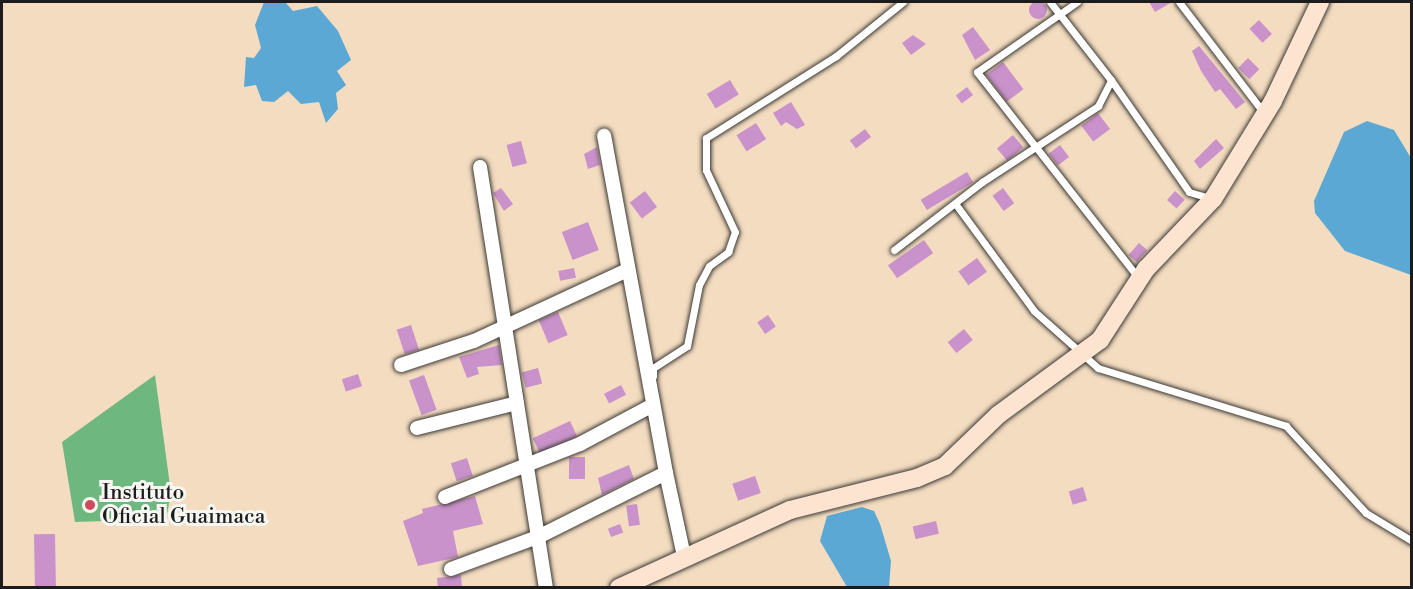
<!DOCTYPE html>
<style>
body{margin:0}
#map{position:relative;width:1413px;height:589px;overflow:hidden;background:#f3dcc0;font-family:"Libre Bodoni",serif}
div>[style]{position:absolute}
.forest>*{inset:0;background:#6eb880}
.water>*{inset:0;background:#5ba8d4}
.building>*{inset:0;background:#ca92ca;transform-origin:0 0}
.round{border-radius:50%}
.roads{filter:drop-shadow(0 0 2px #3c3935) drop-shadow(0 0 2px #3c3935)}
.lane>*{height:7px;margin:-3.5px;padding:0 3.5px;transform-origin:3.5px;border-radius:3.5px;background:#fff}
.street>*{height:14px;margin:-7px;padding:0 7px;transform-origin:7px;border-radius:7px;background:#fff}
.secondary>*{height:18px;margin:-9px;padding:0 9px;transform-origin:9px;border-radius:9px;background:#fde4d1}
.dots>*{width:16px;height:16px;translate:-50% -50%;box-sizing:border-box;border:3px solid #f6f6f2;border-radius:50%}
span{translate:-50% -50%;white-space:nowrap;text-align:center;line-height:1.15;-webkit-text-stroke:6px #f6f6f2;paint-order:stroke}
.poi-label{font-size:21px;color:#1c1c1c}
.left{translate:0 -50%;text-align:left}
.frame{position:absolute;inset:0;border:3px solid #1c1c1c;pointer-events:none}
</style>
<div id="map">
<div class="forest">
<div style="clip-path:polygon(155px 375px,171px 493px,166px 519px,75px 522px,62px 442px)"></div>
</div>
<div class="water">
<div style="clip-path:polygon(264px 2px,285px 2px,293px 11px,317px 6px,338px 31px,351px 60px,337px 71px,346px 85px,336px 93px,338px 109px,326px 123px,319px 102px,301px 104px,288px 91px,274px 102px,262px 101px,256px 85px,244px 87px,246px 57px,254px 58px,261px 48px,255px 25px)"></div>
<div style="clip-path:polygon(1367px 121px,1394px 130px,1411px 158px,1411px 275px,1345px 251px,1315px 213px,1314px 201px,1344px 132px)"></div>
<div style="clip-path:polygon(862px 507px,874px 511px,880px 524px,891px 561px,889px 587px,847px 587px,820px 541px,827px 516px)"></div>
</div>
<div class="building">
<div class="round" style="left:1029px;top:1px;width:18px;height:18px"></div>
<div style="clip-path:polygon(1149px 2px,1172px 2px,1155px 12px)"></div>
<div style="left:1259px;top:20px;width:19px;height:13px;rotate:47deg"></div>
<div style="clip-path:polygon(973px 27px,990px 50px,975px 60px,962px 35px)"></div>
<div style="clip-path:polygon(913px 35px,926px 44px,911px 55px,902px 43px)"></div>
<div style="clip-path:polygon(1199px 46px,1245px 102px,1236px 109px,1220px 89px,1215px 92px,1201px 71px,1192px 51px)"></div>
<div style="left:1248px;top:58px;width:16px;height:14px;rotate:45deg"></div>
<div style="left:1003px;top:62px;width:34px;height:21px;rotate:53deg"></div>
<div style="left:730px;top:80px;width:17px;height:27px;rotate:59deg"></div>
<div style="left:967px;top:87px;width:10px;height:14px;rotate:53deg"></div>
<div style="clip-path:polygon(791px 102px,805px 125px,797px 129px,786px 122px,781px 126px,773px 113px)"></div>
<div style="left:1098px;top:113px;width:20px;height:21px;rotate:53deg"></div>
<div style="left:756px;top:123px;width:19px;height:23px;rotate:58deg"></div>
<div style="left:865px;top:129px;width:10px;height:19px;rotate:53deg"></div>
<div style="left:1013px;top:135px;width:16px;height:21px;rotate:50deg"></div>
<div style="clip-path:polygon(1216px 139px,1224px 148px,1200px 169px,1194px 161px)"></div>
<div style="left:521px;top:141px;width:23px;height:15px;rotate:75deg"></div>
<div style="left:1060px;top:145px;width:15px;height:14px;rotate:53deg"></div>
<div style="clip-path:polygon(597px 147px,600px 165px,588px 169px,584px 154px)"></div>
<div style="left:967px;top:172px;width:12px;height:54px;rotate:59deg"></div>
<div style="clip-path:polygon(501px 188px,513px 204px,504px 211px,493px 193px)"></div>
<div style="left:1003px;top:188px;width:19px;height:13px;rotate:54deg"></div>
<div style="left:645px;top:191px;width:20px;height:19px;rotate:53deg"></div>
<div style="left:1175px;top:191px;width:13px;height:12px;rotate:42deg"></div>
<div style="left:588px;top:222px;width:30px;height:28px;rotate:69deg"></div>
<div style="left:924px;top:240px;width:16px;height:44px;rotate:55deg"></div>
<div style="left:1139px;top:243px;width:11px;height:16px;rotate:41deg"></div>
<div style="left:977px;top:258px;width:17px;height:23px;rotate:54deg"></div>
<div style="left:574px;top:268px;width:10px;height:16px;rotate:79deg"></div>
<div style="left:558px;top:312px;width:25px;height:21px;rotate:67deg"></div>
<div style="left:768px;top:315px;width:14px;height:13px;rotate:56deg"></div>
<div style="left:411px;top:325px;width:26px;height:15px;rotate:72deg"></div>
<div style="left:964px;top:329px;width:14px;height:21px;rotate:51deg"></div>
<div style="clip-path:polygon(499px 345px,502px 365px,477px 367px,479px 374px,467px 378px,459px 357px)"></div>
<div style="left:538px;top:368px;width:16px;height:17px;rotate:75deg"></div>
<div style="left:358px;top:374px;width:13px;height:17px;rotate:72deg"></div>
<div style="left:424px;top:375px;width:37px;height:16px;rotate:70deg"></div>
<div style="left:621px;top:385px;width:11px;height:19px;rotate:63deg"></div>
<div style="left:570px;top:421px;width:17px;height:41px;rotate:65deg"></div>
<div style="left:585px;top:457px;width:22px;height:16px;rotate:90deg"></div>
<div style="left:467px;top:458px;width:19px;height:17px;rotate:72deg"></div>
<div style="clip-path:polygon(629px 465px,634px 479px,602px 495px,598px 478px)"></div>
<div style="left:755px;top:476px;width:18px;height:24px;rotate:71deg"></div>
<div style="left:1083px;top:487px;width:14px;height:15px;rotate:73deg"></div>
<div style="clip-path:polygon(475px 496px,483px 524px,453px 531px,458px 557px,418px 566px,403px 521px,423px 513px,422px 509px)"></div>
<div style="left:637px;top:504px;width:21px;height:11px;rotate:82deg"></div>
<div style="left:936px;top:521px;width:13px;height:24px;rotate:77deg"></div>
<div style="left:620px;top:524px;width:9px;height:13px;rotate:69deg"></div>
<div style="left:55px;top:534px;width:54px;height:21px;rotate:89deg"></div>
<div style="clip-path:polygon(461px 575px,462px 588px,438px 588px,437px 578px)"></div>
</div>
<div class="roads">
<div class="lane">
<div style="left:1077px;top:2px;width:122px;rotate:145deg"></div>
<div style="left:977px;top:72px;width:261px;rotate:51.9deg"></div>
<div style="left:1179px;top:2px;width:138px;rotate:52.6deg"></div>
<div style="left:1111px;top:80px;width:136px;rotate:55.1deg"></div>
<div style="left:1189px;top:192px;width:22px;rotate:16deg"></div>
<div style="left:957px;top:206px;width:130px;rotate:53.7deg"></div>
<div style="left:1034px;top:311px;width:86px;rotate:41.7deg"></div>
<div style="left:1098px;top:368px;width:197px;rotate:17.1deg"></div>
<div style="left:1286px;top:426px;width:118px;rotate:47.4deg"></div>
<div style="left:1366px;top:513px;width:54px;rotate:31.3deg"></div>
<div style="left:894px;top:250px;width:111px;rotate:-37.7deg"></div>
<div style="left:982px;top:182px;width:139px;rotate:-33.2deg"></div>
<div style="left:1098px;top:106px;width:29px;rotate:-63deg"></div>
<div style="left:1111px;top:80px;width:99px;rotate:-128deg"></div>
<div style="left:653px;top:376px;width:8px;rotate:-90deg"></div>
<div style="left:653px;top:368px;width:40px;rotate:-32.9deg"></div>
<div style="left:687px;top:346px;width:62px;rotate:-78.9deg"></div>
<div style="left:699px;top:285px;width:21px;rotate:-62deg"></div>
<div style="left:709px;top:266px;width:24px;rotate:-36deg"></div>
<div style="left:728px;top:252px;width:21px;rotate:-71deg"></div>
<div style="left:735px;top:232px;width:68px;rotate:-115.1deg"></div>
<div style="left:706px;top:170px;width:32px;rotate:-90deg"></div>
<div style="left:706px;top:138px;width:154px;rotate:-32.2deg"></div>
<div style="left:836px;top:56px;width:86px;rotate:-38.9deg"></div>
</div>
<div class="street">
<div style="left:480px;top:167px;width:426px;rotate:81.1deg"></div>
<div style="left:401px;top:365px;width:77px;rotate:-18.2deg"></div>
<div style="left:474px;top:341px;width:170px;rotate:-24.8deg"></div>
<div style="left:417px;top:428px;width:103px;rotate:-14deg"></div>
<div style="left:666px;top:473px;width:85px;rotate:77.8deg"></div>
<div style="left:445px;top:497px;width:145px;rotate:-21.4deg"></div>
<div style="left:580px;top:444px;width:83px;rotate:-28.1deg"></div>
<div style="left:451px;top:569px;width:95px;rotate:-20.3deg"></div>
<div style="left:540px;top:536px;width:141px;rotate:-26.6deg"></div>
<div style="left:666px;top:473px;width:343px;rotate:-100.4deg"></div>
</div>
<div class="secondary">
<div style="left:619px;top:588px;width:188px;rotate:-24.5deg"></div>
<div style="left:790px;top:510px;width:131px;rotate:-14.1deg"></div>
<div style="left:917px;top:478px;width:30px;rotate:-23deg"></div>
<div style="left:945px;top:466px;width:74px;rotate:-43.9deg"></div>
<div style="left:998px;top:415px;width:127px;rotate:-36.3deg"></div>
<div style="left:1100px;top:340px;width:85px;rotate:-57.1deg"></div>
<div style="left:1146px;top:269px;width:97px;rotate:-46.3deg"></div>
<div style="left:1213px;top:199px;width:115px;rotate:-58.5deg"></div>
<div style="left:1273px;top:101px;width:110px;rotate:-64.6deg"></div>
</div>
</div>
<div class="dots">
<div style="left:90px;top:505px;background:#d1495b"></div>
</div>
<div class="poi-label">
<span class="left" style="left:102px;top:505px">Instituto<br>Oficial Guaimaca</span>
</div>
<div class="frame"></div>
</div>
